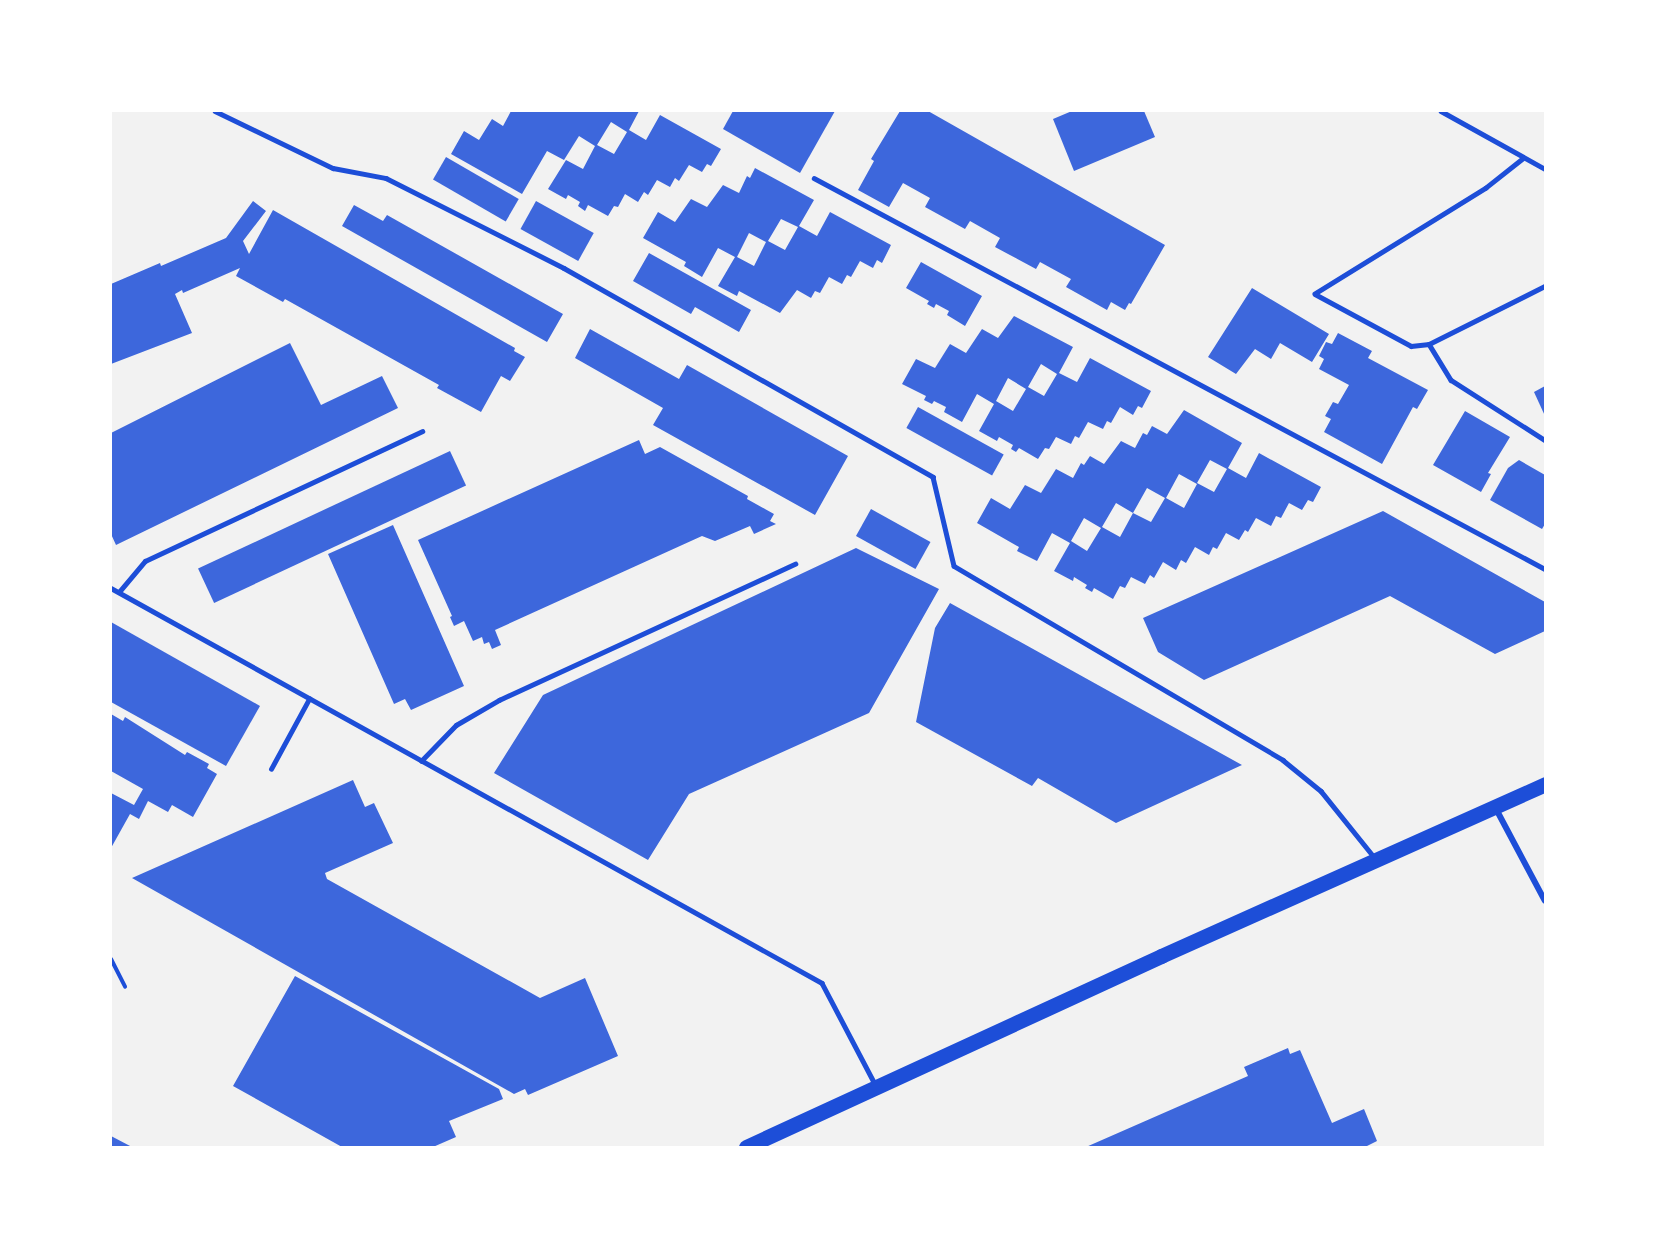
<!DOCTYPE html>
<style>
body{margin:0}
#map{position:relative;width:1656px;height:1258px;overflow:hidden;background:#f2f2f2;font-family:"Exo 2",sans-serif}
div>[style]{position:absolute}
.building>*{inset:0;background:#3d67dc;transform-origin:0 0}
.path>*{height:4px;margin:-2px;padding:0 2px;transform-origin:2px;border-radius:2px;background:#1d4ed8}
.service>*{height:4.5px;margin:-2.25px;padding:0 2.25px;transform-origin:2.25px;border-radius:2.25px;background:#1d4ed8}
.minor>*{height:6px;margin:-3px;padding:0 3px;transform-origin:3px;border-radius:3px;background:#1d4ed8}
.primary>*{height:15px;margin:-7.5px;padding:0 7.5px;transform-origin:7.5px;border-radius:7.5px;background:#1d4ed8}
span{translate:-50% -50%;white-space:nowrap;text-align:center;line-height:1.15;-webkit-text-stroke:4.5px #fff;paint-order:stroke}
.frame{position:absolute;inset:0;border:112px solid #fff;pointer-events:none}
</style>
<div id="map">
<div class="building">
<div style="clip-path:polygon(evenodd,511px 111px,639px 111px,629px 130px,646px 140px,660px 115px,721px 149px,711px 166px,707px 164px,702px 172px,689px 165px,679px 181px,675px 178px,670px 187px,657px 180px,648px 195px,644px 192px,638px 202px,625px 194px,618px 207px,614px 206px,608px 216px,588px 205px,585px 211px,578px 206px,580px 202px,568px 195px,566px 199px,548px 189px,566px 160px,583px 169px,595px 146px,579px 136px,564px 160px,547px 151px,522px 194px,451px 154px,464px 131px,479px 140px,492px 119px,503px 126px,511px 111px,611px 122px,627px 132px,614px 154px,597px 145px,611px 122px)"></div>
<div style="clip-path:polygon(733px 111px,835px 111px,800px 173px,723px 129px)"></div>
<div style="clip-path:polygon(900px 111px,928px 111px,1165px 245px,1131px 304px,1129px 303px,1125px 310px,1111px 302px,1107px 310px,1066px 287px,1071px 279px,1040px 262px,1036px 269px,995px 247px,1000px 238px,970px 221px,965px 229px,925px 207px,930px 198px,903px 183px,889px 207px,858px 190px,874px 161px,871px 159px)"></div>
<div style="clip-path:polygon(1072px 111px,1144px 111px,1155px 137px,1074px 171px,1053px 119px)"></div>
<div style="left:446px;top:157px;width:84px;height:26px;rotate:30deg"></div>
<div style="clip-path:polygon(evenodd,755px 168px,814px 200px,799px 226px,817px 236px,830px 212px,891px 245px,882px 263px,877px 260px,873px 268px,860px 261px,851px 277px,847px 275px,842px 284px,829px 277px,820px 293px,815px 291px,811px 298px,797px 290px,780px 313px,739px 291px,737px 296px,718px 286px,735px 257px,718px 248px,702px 277px,684px 266px,686px 262px,643px 238px,658px 212px,675px 222px,691px 199px,707px 207px,723px 185px,739px 193px,747px 176px,750px 178px,755px 168px,781px 219px,798px 227px,785px 250px,768px 241px,781px 219px,755px 168px,749px 233px,766px 242px,754px 266px,737px 257px,749px 233px)"></div>
<div style="clip-path:polygon(253px 201px,266px 211px,243px 241px,249px 254px,273px 210px,515px 348px,514px 351px,525px 357px,510px 381px,501px 376px,481px 412px,437px 388px,439px 385px,285px 299px,283px 302px,236px 276px,240px 268px,183px 293px,182px 290px,175px 294px,192px 333px,111px 364px,111px 284px,160px 263px,161px 266px,226px 238px)"></div>
<div style="left:536px;top:201px;width:66px;height:32px;rotate:29deg"></div>
<div style="clip-path:polygon(354px 205px,383px 221px,387px 215px,563px 314px,547px 342px,342px 226px)"></div>
<div style="clip-path:polygon(649px 253px,751px 310px,739px 332px,695px 307px,691px 314px,633px 281px)"></div>
<div style="clip-path:polygon(921px 262px,982px 296px,965px 326px,947px 315px,949px 311px,936px 304px,934px 308px,927px 304px,929px 301px,906px 288px)"></div>
<div style="clip-path:polygon(1252px 288px,1329px 334px,1312px 362px,1280px 343px,1271px 359px,1255px 349px,1236px 374px,1208px 357px)"></div>
<div style="clip-path:polygon(evenodd,1014px 316px,1073px 347px,1059px 373px,1077px 382px,1090px 358px,1151px 391px,1142px 408px,1138px 406px,1133px 415px,1120px 407px,1111px 423px,1107px 421px,1103px 429px,1088px 422px,1079px 438px,1075px 436px,1071px 444px,1056px 437px,1049px 449px,1045px 448px,1038px 459px,1019px 448px,1016px 452px,1011px 449px,1013px 445px,999px 437px,997px 441px,979px 431px,994px 404px,977px 394px,962px 422px,944px 412px,946px 407px,934px 401px,932px 404px,924px 400px,926px 396px,902px 384px,916px 359px,935px 368px,950px 344px,966px 353px,982px 329px,998px 338px,1014px 316px,1041px 364px,1057px 374px,1044px 396px,1028px 387px,1041px 364px,1014px 316px,1008px 378px,1026px 389px,1013px 411px,996px 401px,1008px 378px)"></div>
<div style="clip-path:polygon(590px 329px,679px 379px,687px 365px,848px 456px,815px 515px,653px 425px,663px 408px,575px 358px)"></div>
<div style="clip-path:polygon(1338px 333px,1372px 351px,1368px 358px,1428px 390px,1417px 409px,1413px 407px,1382px 464px,1324px 432px,1331px 419px,1325px 416px,1333px 402px,1338px 404px,1349px 385px,1319px 369px,1324px 359px,1319px 356px,1326px 342px,1332px 344px)"></div>
<div style="clip-path:polygon(290px 343px,321px 405px,382px 376px,398px 408px,116px 545px,111px 534px,111px 433px)"></div>
<div style="clip-path:polygon(1545px 386px,1545px 416px,1534px 392px)"></div>
<div style="left:918px;top:407px;width:98px;height:24px;rotate:29deg"></div>
<div style="clip-path:polygon(evenodd,1184px 410px,1242px 443px,1228px 468px,1246px 478px,1259px 453px,1321px 487px,1313px 502px,1308px 500px,1302px 510px,1289px 503px,1281px 518px,1276px 516px,1271px 526px,1256px 518px,1248px 532px,1245px 530px,1239px 540px,1226px 533px,1217px 549px,1213px 547px,1209px 555px,1195px 547px,1186px 563px,1181px 560px,1176px 570px,1163px 562px,1154px 578px,1150px 575px,1145px 584px,1131px 577px,1125px 588px,1120px 586px,1113px 599px,1094px 588px,1092px 592px,1085px 588px,1087px 585px,1074px 577px,1073px 581px,1054px 571px,1070px 543px,1052px 533px,1037px 561px,1017px 551px,1019px 547px,977px 523px,991px 498px,1010px 509px,1025px 485px,1041px 493px,1056px 469px,1073px 478px,1081px 463px,1084px 465px,1090px 456px,1104px 464px,1121px 441px,1135px 448px,1143px 433px,1147px 435px,1152px 426px,1167px 434px,1184px 410px,1210px 460px,1227px 469px,1214px 492px,1197px 483px,1210px 460px,1184px 410px,1179px 474px,1197px 484px,1184px 508px,1166px 498px,1179px 474px,1184px 410px,1147px 488px,1165px 498px,1151px 522px,1133px 513px,1147px 488px,1184px 410px,1116px 503px,1133px 513px,1120px 537px,1102px 527px,1116px 503px,1184px 410px,1084px 518px,1101px 528px,1087px 551px,1071px 541px,1084px 518px)"></div>
<div style="clip-path:polygon(1465px 411px,1510px 437px,1488px 473px,1491px 474px,1481px 492px,1433px 465px)"></div>
<div style="clip-path:polygon(639px 440px,645px 454px,660px 447px,748px 496px,747px 499px,774px 514px,770px 521px,776px 524px,754px 534px,750px 526px,715px 541px,702px 536px,495px 630px,501px 645px,492px 649px,489px 642px,484px 644px,482px 637px,473px 641px,464px 621px,454px 626px,450px 617px,452px 616px,418px 540px)"></div>
<div style="left:450px;top:451px;width:38px;height:278px;rotate:65deg"></div>
<div style="clip-path:polygon(1519px 460px,1545px 475px,1545px 524px,1542px 529px,1490px 500px,1508px 468px)"></div>
<div style="left:871px;top:509px;width:68px;height:31px;rotate:29deg"></div>
<div style="clip-path:polygon(1383px 511px,1545px 602px,1545px 631px,1495px 654px,1390px 596px,1204px 680px,1158px 652px,1143px 618px)"></div>
<div style="clip-path:polygon(393px 525px,464px 686px,411px 710px,405px 699px,394px 704px,328px 554px)"></div>
<div style="clip-path:polygon(856px 548px,939px 589px,869px 713px,689px 794px,648px 860px,494px 773px,543px 695px)"></div>
<div style="clip-path:polygon(950px 603px,1242px 765px,1116px 823px,1038px 778px,1032px 786px,916px 722px,935px 628px)"></div>
<div style="clip-path:polygon(111px 622px,260px 706px,226px 766px,111px 702px)"></div>
<div style="clip-path:polygon(111px 714px,123px 721px,125px 717px,185px 755px,187px 752px,209px 764px,207px 768px,217px 774px,193px 817px,172px 805px,168px 812px,148px 801px,139px 819px,130px 814px,111px 848px,111px 793px,134px 805px,143px 789px,111px 771px)"></div>
<div style="clip-path:polygon(353px 780px,365px 807px,374px 803px,393px 843px,325px 873px,327px 879px,540px 998px,585px 978px,618px 1056px,528px 1095px,525px 1089px,514px 1094px,132px 878px)"></div>
<div style="clip-path:polygon(295px 976px,499px 1089px,503px 1099px,449px 1121px,456px 1137px,433px 1147px,342px 1147px,233px 1086px)"></div>
<div style="clip-path:polygon(1288px 1048px,1290px 1054px,1300px 1050px,1332px 1123px,1364px 1109px,1377px 1141px,1365px 1147px,1086px 1147px,1248px 1076px,1244px 1067px)"></div>
<div style="clip-path:polygon(111px 1136px,132px 1147px,111px 1147px)"></div>
</div>
<div class="path">
<div style="left:111px;top:959px;width:31px;rotate:63deg"></div>
</div>
<div class="service">
<div style="left:215px;top:111px;width:131px;rotate:25.8deg"></div>
<div style="left:333px;top:168px;width:54px;rotate:10.7deg"></div>
<div style="left:386px;top:178px;width:199px;rotate:26.8deg"></div>
<div style="left:564px;top:268px;width:424px;rotate:29.5deg"></div>
<div style="left:933px;top:477px;width:91px;rotate:76.7deg"></div>
<div style="left:954px;top:566px;width:382px;rotate:30.5deg"></div>
<div style="left:1283px;top:760px;width:49px;rotate:39.2deg"></div>
<div style="left:1321px;top:791px;width:85px;rotate:51.2deg"></div>
<div style="left:1441px;top:111px;width:119px;rotate:29.1deg"></div>
<div style="left:1524px;top:158px;width:48px;rotate:141.7deg"></div>
<div style="left:1486px;top:188px;width:201px;rotate:148.2deg"></div>
<div style="left:1315px;top:294px;width:109px;rotate:28.4deg"></div>
<div style="left:1411px;top:346px;width:18px;rotate:-6deg"></div>
<div style="left:1429px;top:344px;width:130px;rotate:-26.6deg"></div>
<div style="left:814px;top:178px;width:829px;rotate:28.14deg"></div>
<div style="left:1429px;top:344px;width:42px;rotate:58.6deg"></div>
<div style="left:1451px;top:380px;width:112px;rotate:32.6deg"></div>
<div style="left:111px;top:588px;width:813px;rotate:29.05deg"></div>
<div style="left:822px;top:983px;width:114px;rotate:62.3deg"></div>
<div style="left:119px;top:592px;width:40px;rotate:-50deg"></div>
<div style="left:145px;top:561px;width:306px;rotate:-25.1deg"></div>
<div style="left:421px;top:761px;width:50px;rotate:-45.8deg"></div>
<div style="left:456px;top:725px;width:50px;rotate:-30.2deg"></div>
<div style="left:499px;top:700px;width:326px;rotate:-24.7deg"></div>
<div style="left:271px;top:769px;width:80px;rotate:-61.5deg"></div>
</div>
<div class="minor">
<div style="left:1495px;top:807px;width:106px;rotate:62deg"></div>
</div>
<div class="primary">
<div style="left:746px;top:1147px;width:457px;rotate:-24.7deg"></div>
<div style="left:1161px;top:956px;width:421px;rotate:-24.1deg"></div>
</div>
<div class="frame"></div>
</div>
